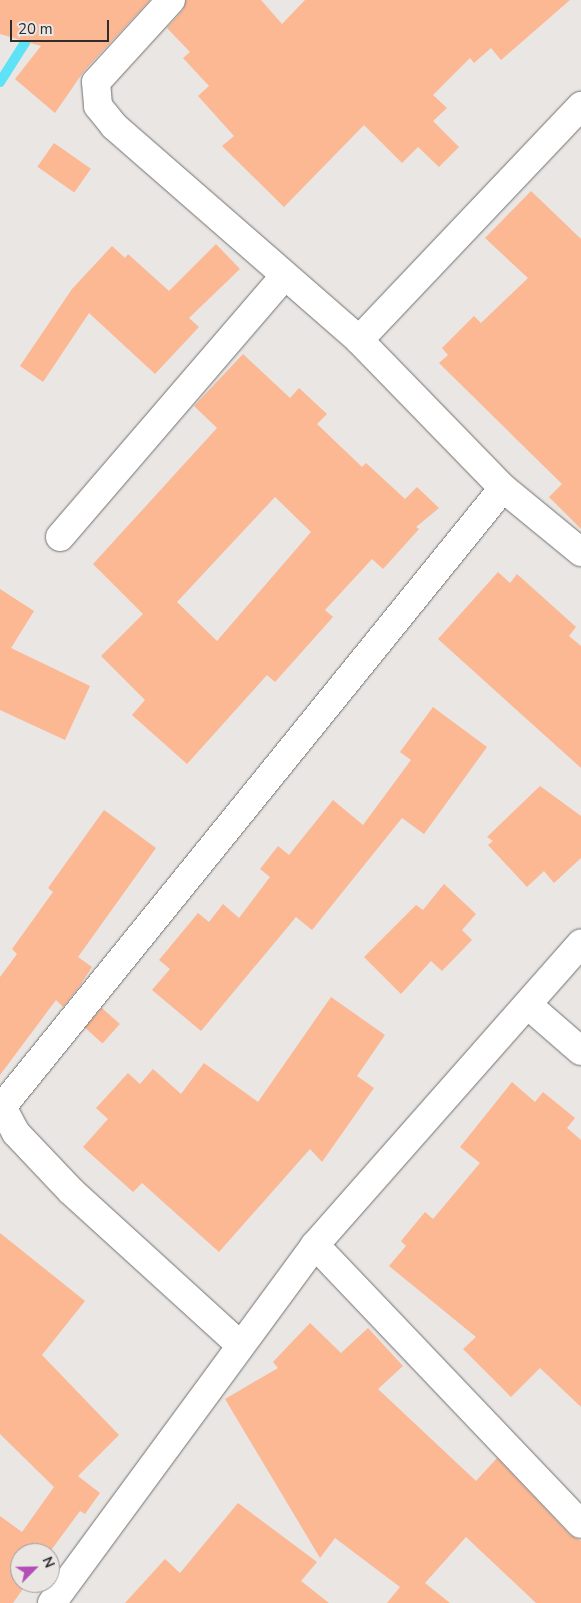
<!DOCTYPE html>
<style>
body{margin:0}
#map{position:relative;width:581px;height:1603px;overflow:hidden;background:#e9e6e4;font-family:"Nunito Sans",sans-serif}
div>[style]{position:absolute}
.stream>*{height:10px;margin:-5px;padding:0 5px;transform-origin:5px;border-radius:5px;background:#5de2f6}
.building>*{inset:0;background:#fcb793;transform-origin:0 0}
.roads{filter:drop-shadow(0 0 1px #72706e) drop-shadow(0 0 1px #72706e)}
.minor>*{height:28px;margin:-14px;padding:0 14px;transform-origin:14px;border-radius:14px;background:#fff}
span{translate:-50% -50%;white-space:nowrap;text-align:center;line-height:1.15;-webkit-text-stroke:5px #e9e6e4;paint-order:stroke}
.north{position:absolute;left:10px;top:1543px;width:50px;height:50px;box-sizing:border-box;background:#e9e6e4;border:1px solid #9f9c9b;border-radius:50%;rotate:67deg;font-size:14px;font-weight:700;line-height:20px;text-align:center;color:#2f2e2d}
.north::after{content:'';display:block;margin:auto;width:18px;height:22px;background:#b24eb5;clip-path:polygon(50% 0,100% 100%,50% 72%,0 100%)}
.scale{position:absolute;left:10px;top:20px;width:99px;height:22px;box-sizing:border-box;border:2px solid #2f2e2d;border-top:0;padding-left:6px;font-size:15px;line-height:18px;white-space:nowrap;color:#2f2e2d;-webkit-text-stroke:4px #e9e6e4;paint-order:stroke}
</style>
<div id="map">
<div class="stream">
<div style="left:0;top:82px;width:62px;rotate:-57.6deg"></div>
</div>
<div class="building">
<div style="clip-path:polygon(0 0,150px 0,84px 71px,55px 113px,15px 79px,41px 46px,0 34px)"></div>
<div style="clip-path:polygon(186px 0,261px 0,282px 24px,305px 0,570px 0,501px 60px,491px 48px,474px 63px,470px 58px,433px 95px,447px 108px,433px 121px,459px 147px,439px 167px,418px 147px,402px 163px,364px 125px,284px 207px,222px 146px,234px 136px,198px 96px,209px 86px,183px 58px,190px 52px,167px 28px,183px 10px)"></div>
<div style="left:54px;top:143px;width:45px;height:29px;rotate:35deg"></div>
<div style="clip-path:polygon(531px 191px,581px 239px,581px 529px,549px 497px,562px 484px,439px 363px,448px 355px,442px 348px,474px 316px,481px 323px,528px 278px,485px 238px)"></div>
<div style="clip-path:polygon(216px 244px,240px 269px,189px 318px,199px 327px,155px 374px,89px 313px,43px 382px,20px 366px,72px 289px,112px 246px,125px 258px,128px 254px,169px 291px)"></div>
<div style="clip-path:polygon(evenodd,243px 354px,290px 398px,299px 388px,327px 414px,317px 424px,362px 467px,366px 463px,405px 499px,417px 487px,439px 508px,416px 527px,419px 529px,383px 569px,372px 559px,325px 610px,333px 617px,275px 682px,267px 675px,187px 764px,132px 715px,145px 700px,101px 656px,143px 614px,93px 564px,217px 428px,194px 406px,243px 354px,275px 497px,311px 532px,217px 641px,177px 602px,275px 497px)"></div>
<div style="clip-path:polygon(498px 572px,510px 583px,517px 574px,576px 627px,569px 636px,581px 646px,581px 768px,438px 639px)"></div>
<div style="clip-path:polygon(0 589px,34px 611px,11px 648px,90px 686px,65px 740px,0 710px)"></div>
<div style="clip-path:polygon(433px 707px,487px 747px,424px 834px,402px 818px,312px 930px,296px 917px,201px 1031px,152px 990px,170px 969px,159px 960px,198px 913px,209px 922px,223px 904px,239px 918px,270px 877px,260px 869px,278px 846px,289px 855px,333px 800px,363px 825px,411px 760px,400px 752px)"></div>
<div style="clip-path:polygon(540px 786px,581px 816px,581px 858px,554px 883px,544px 871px,527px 887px,488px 845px,493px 841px,487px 837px)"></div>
<div style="clip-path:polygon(104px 810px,156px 848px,78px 957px,92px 967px,79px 987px,63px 1007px,56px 1000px,0 1075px,0 977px,17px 954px,12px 949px,53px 892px,48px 888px)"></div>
<div style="clip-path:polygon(444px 884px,476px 914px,462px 930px,472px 940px,442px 971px,431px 961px,401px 994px,364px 957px,416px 905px,423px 910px)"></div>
<div style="clip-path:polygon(331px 997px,385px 1035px,357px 1076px,374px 1088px,322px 1162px,310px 1149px,219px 1252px,142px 1183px,133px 1192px,83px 1147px,108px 1119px,96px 1108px,128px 1073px,140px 1084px,153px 1069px,181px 1094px,204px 1063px,258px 1102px)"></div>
<div style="left:102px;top:1008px;width:24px;height:26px;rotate:42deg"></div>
<div style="clip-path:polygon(512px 1082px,535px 1102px,543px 1092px,575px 1118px,567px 1128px,581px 1140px,581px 1407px,540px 1368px,511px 1397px,463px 1349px,476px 1337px,389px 1266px,406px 1246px,401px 1241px,425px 1212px,433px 1219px,480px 1163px,460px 1147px)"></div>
<div style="clip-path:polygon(0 1233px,85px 1301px,42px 1355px,119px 1435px,78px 1476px,100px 1493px,85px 1514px,80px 1511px,49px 1553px,20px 1553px,20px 1583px,27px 1583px,13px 1603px,0 1603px,0 1516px,22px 1532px,54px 1487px,0 1434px)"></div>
<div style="clip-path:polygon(310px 1323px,341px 1353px,368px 1328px,403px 1366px,378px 1389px,476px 1481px,497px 1458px,570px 1535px,581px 1541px,581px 1603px,536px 1603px,466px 1537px,425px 1583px,450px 1603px,387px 1603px,400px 1587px,335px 1538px,320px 1558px,225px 1399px,278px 1368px,273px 1362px)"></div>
<div style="clip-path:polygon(238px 1503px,317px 1562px,301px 1581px,329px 1603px,125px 1603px,165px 1559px,180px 1573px)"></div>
</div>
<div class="roads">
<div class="minor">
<div style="left:171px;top:0;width:111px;rotate:132.4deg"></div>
<div style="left:96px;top:82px;width:24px;rotate:85deg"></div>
<div style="left:98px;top:106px;width:26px;rotate:51deg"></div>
<div style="left:114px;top:126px;width:325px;rotate:41.1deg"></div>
<div style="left:359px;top:340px;width:206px;rotate:45.8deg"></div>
<div style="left:503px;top:488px;width:101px;rotate:39.4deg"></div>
<div style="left:359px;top:340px;width:323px;rotate:-46.5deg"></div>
<div style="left:60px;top:537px;width:343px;rotate:-49.3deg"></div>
<div style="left:528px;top:1005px;width:70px;rotate:41deg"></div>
<div style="left:315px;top:1245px;width:385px;rotate:46.4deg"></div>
<div style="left:239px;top:1344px;width:227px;rotate:-137.7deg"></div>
<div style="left:71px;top:1191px;width:80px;rotate:-133.5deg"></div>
<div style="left:16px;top:1133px;width:30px;rotate:-118deg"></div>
<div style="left:2px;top:1107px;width:796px;rotate:-51.01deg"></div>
<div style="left:52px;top:1603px;width:444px;rotate:-53.7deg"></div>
<div style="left:315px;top:1245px;width:402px;rotate:-48.6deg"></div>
</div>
</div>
<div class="north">N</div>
<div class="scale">20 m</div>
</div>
